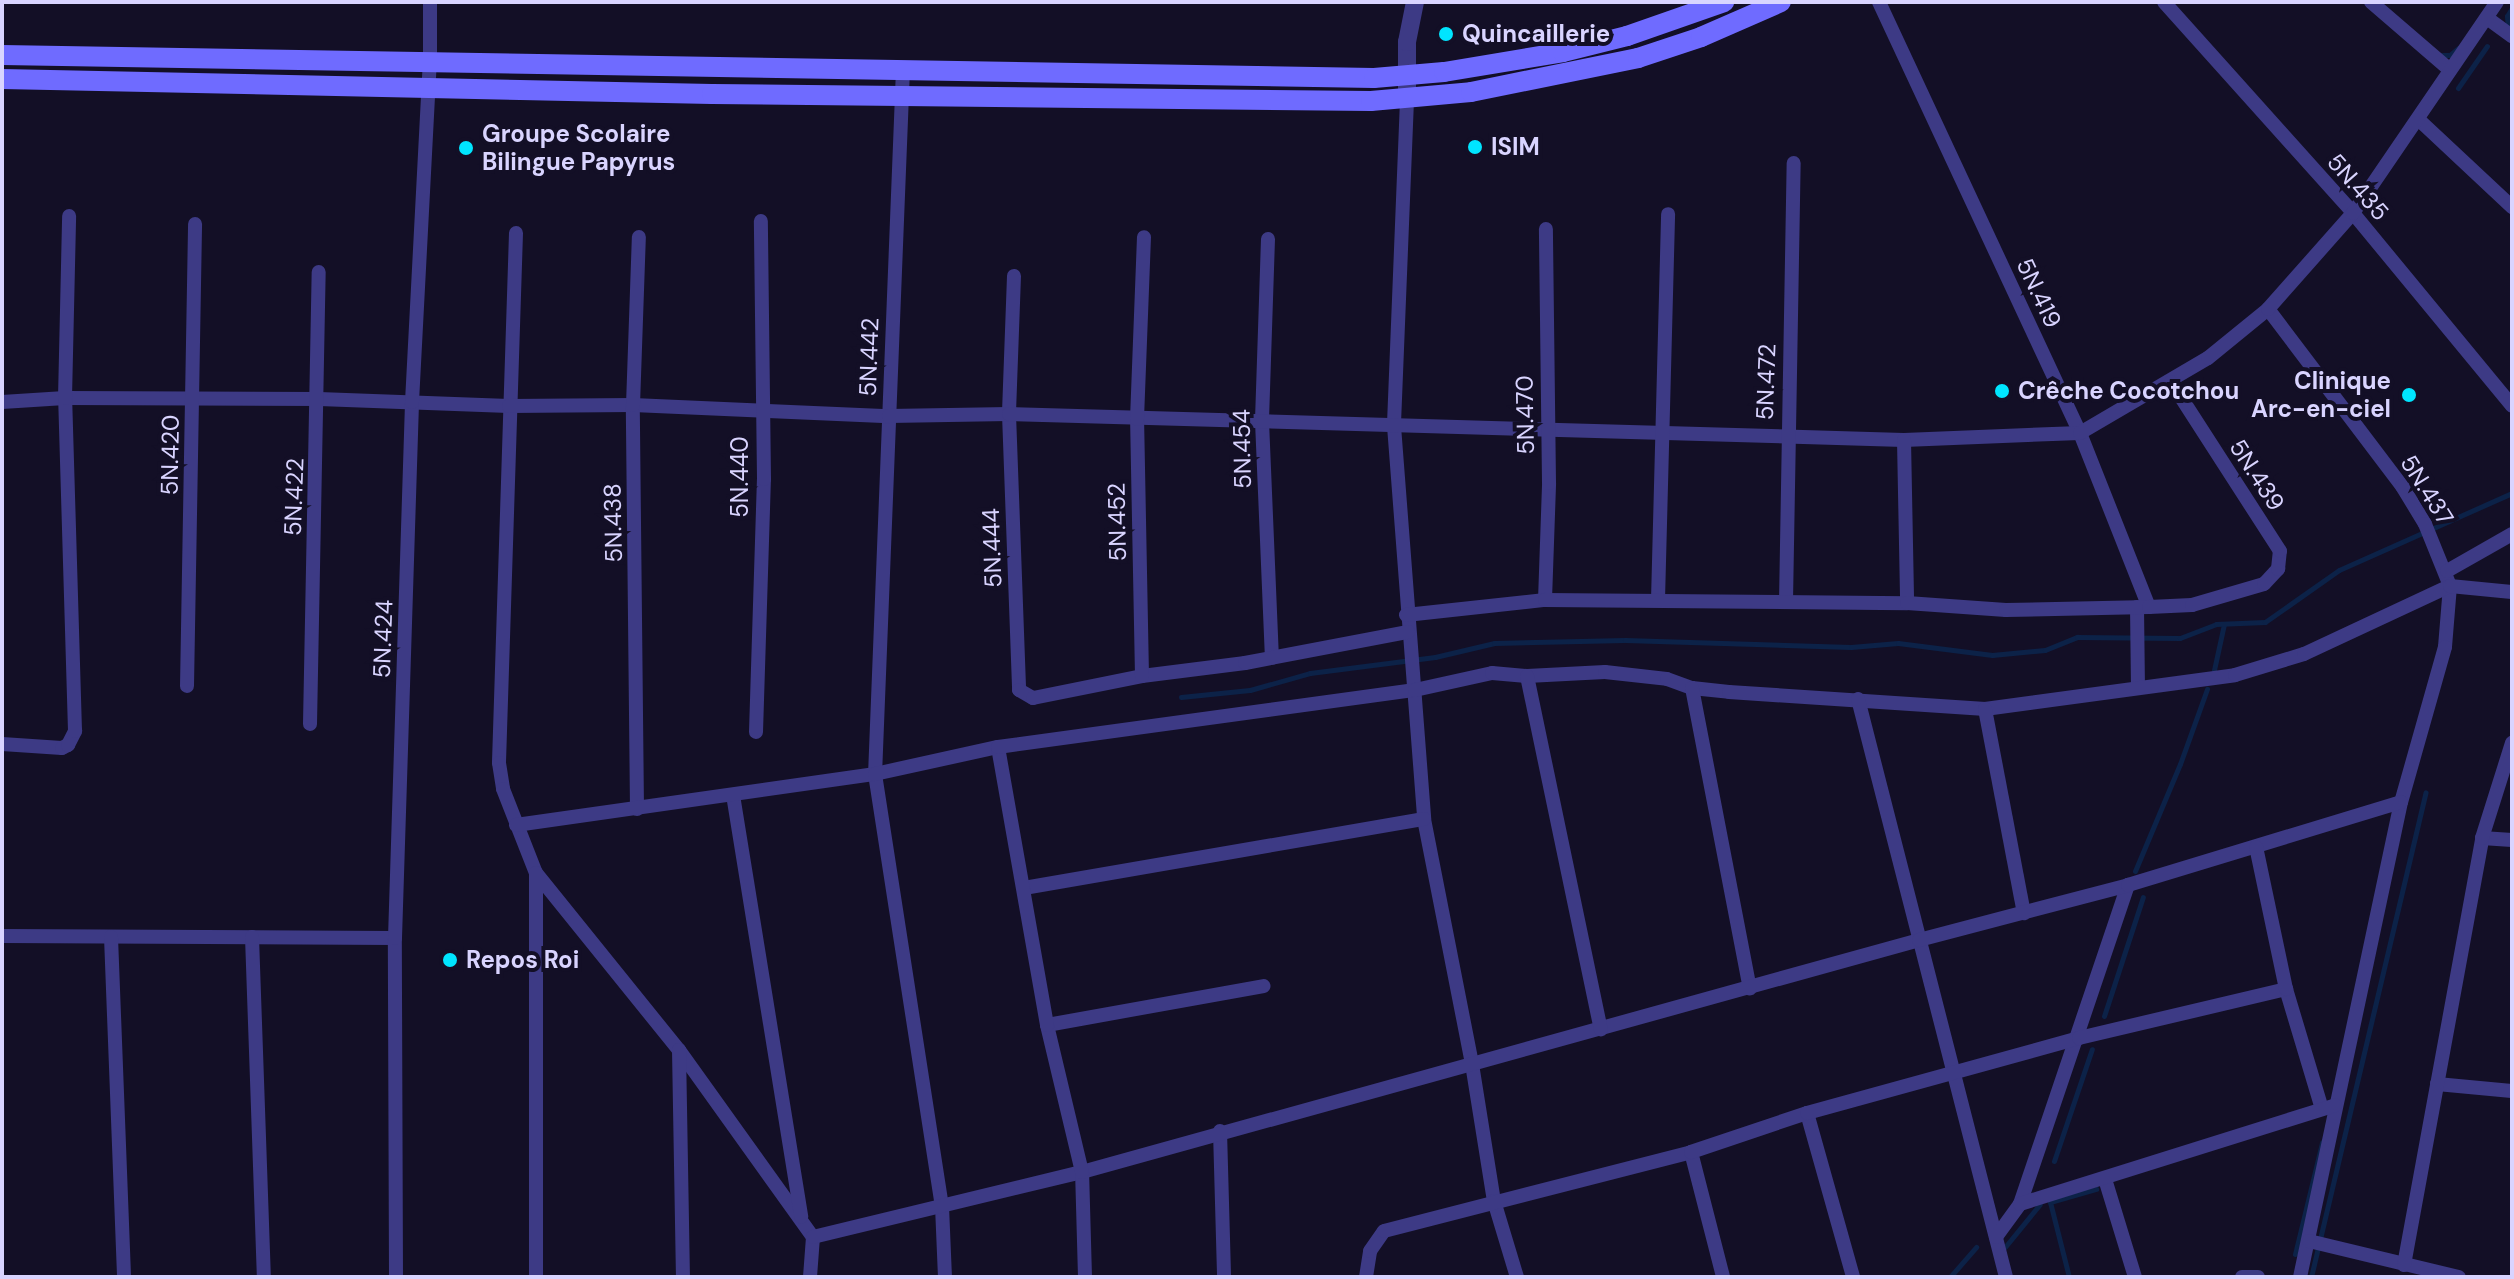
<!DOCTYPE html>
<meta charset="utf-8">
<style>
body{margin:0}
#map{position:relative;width:2514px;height:1279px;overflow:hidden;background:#130f26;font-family:"DM Sans",sans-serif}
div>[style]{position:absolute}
.stream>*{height:5px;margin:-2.5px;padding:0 2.5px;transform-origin:2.5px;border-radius:2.5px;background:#0c2248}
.minor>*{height:14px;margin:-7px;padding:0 7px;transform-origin:7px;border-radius:7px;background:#3d3a85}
.tertiary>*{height:18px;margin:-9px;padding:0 9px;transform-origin:9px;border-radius:9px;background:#3d3a85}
.secondary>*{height:20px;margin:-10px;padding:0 10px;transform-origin:10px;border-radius:10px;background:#6f6bff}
.dots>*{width:22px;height:22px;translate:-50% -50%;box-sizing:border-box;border:4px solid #130f26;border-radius:50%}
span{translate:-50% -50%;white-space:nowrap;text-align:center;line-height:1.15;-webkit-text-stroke:8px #130f26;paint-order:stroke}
.poi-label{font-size:24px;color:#d9d4ff;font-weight:700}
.left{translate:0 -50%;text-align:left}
.right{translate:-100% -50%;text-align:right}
.street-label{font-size:24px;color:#d9d4ff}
.frame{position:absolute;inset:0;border:4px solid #d9d4ff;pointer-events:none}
</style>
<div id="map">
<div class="stream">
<div style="left:2508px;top:28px;width:12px;rotate:-95deg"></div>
<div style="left:2507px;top:16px;width:9px;rotate:-58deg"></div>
<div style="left:2442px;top:55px;width:8px"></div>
<div style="left:2450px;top:55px;width:11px;rotate:-41deg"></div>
<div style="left:2458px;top:88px;width:51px;rotate:-55.4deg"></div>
<div style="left:2214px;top:670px;width:47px;rotate:-77.7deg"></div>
<div style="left:1181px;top:697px;width:69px;rotate:-5.8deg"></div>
<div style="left:1250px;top:690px;width:62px;rotate:-15.8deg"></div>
<div style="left:1310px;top:673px;width:126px;rotate:-7.3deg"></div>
<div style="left:1435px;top:657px;width:61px;rotate:-13.3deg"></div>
<div style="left:1494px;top:643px;width:131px;rotate:-1.3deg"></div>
<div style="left:1625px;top:640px;width:226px;rotate:1.8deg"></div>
<div style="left:1851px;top:647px;width:47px;rotate:-4.9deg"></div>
<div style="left:1898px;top:643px;width:95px;rotate:7.3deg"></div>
<div style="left:1992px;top:655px;width:53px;rotate:-5.4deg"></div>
<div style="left:2045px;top:650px;width:35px;rotate:-22deg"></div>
<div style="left:2077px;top:637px;width:103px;rotate:0.6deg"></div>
<div style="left:2180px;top:638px;width:39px;rotate:-21deg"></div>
<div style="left:2216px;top:624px;width:49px;rotate:-2.3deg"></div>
<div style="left:2265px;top:622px;width:90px;rotate:-35.1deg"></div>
<div style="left:2339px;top:570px;width:189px;rotate:-24deg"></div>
<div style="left:2135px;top:871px;width:116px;rotate:-67.2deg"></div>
<div style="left:2180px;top:764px;width:80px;rotate:-70.2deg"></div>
<div style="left:2104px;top:1016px;width:125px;rotate:-71.9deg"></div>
<div style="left:2054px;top:1161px;width:118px;rotate:-71.3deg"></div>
<div style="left:2005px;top:1247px;width:55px;rotate:-50.9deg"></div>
<div style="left:2295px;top:1254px;width:115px;rotate:-76.4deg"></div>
<div style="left:1950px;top:1277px;width:40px;rotate:-49deg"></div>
<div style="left:2069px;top:1277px;width:77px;rotate:-104.2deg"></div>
<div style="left:2050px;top:1202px;width:48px;rotate:-15.8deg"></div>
<div style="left:2311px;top:1277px;width:498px;rotate:-76.7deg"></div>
</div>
<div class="minor">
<div style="left:1879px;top:2px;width:476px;rotate:65deg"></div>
<div style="left:2080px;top:433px;width:187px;rotate:68.4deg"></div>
<div style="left:2164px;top:2px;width:283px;rotate:48.1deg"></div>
<div style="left:2353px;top:213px;width:250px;rotate:50.5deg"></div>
<div style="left:2371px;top:2px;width:104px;rotate:40.7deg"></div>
<div style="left:2487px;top:18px;width:31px;rotate:36deg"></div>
<div style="left:903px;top:69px;width:706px;rotate:92.27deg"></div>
<div style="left:875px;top:774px;width:437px;rotate:81.2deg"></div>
<div style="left:942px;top:1206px;width:71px;rotate:87.6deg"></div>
<div style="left:1407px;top:100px;width:326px;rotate:92.3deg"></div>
<div style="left:1394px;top:426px;width:394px;rotate:85.6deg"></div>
<div style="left:1424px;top:819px;width:250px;rotate:78.9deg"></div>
<div style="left:1472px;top:1064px;width:139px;rotate:80.9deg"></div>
<div style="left:1494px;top:1201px;width:79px;rotate:73.2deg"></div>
<div style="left:2418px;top:119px;width:129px;rotate:43.1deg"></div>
<div style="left:516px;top:233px;width:530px;rotate:91.84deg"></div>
<div style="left:499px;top:763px;width:26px;rotate:81deg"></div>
<div style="left:503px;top:789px;width:90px;rotate:68.6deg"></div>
<div style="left:536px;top:873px;width:228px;rotate:51.1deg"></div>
<div style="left:679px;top:1050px;width:230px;rotate:54.4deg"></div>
<div style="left:813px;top:1237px;width:40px;rotate:94.3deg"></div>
<div style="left:1268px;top:239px;width:182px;rotate:91.9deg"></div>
<div style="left:1262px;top:421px;width:237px;rotate:87.6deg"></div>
<div style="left:1014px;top:276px;width:138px;rotate:92.1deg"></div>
<div style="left:1009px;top:414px;width:276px;rotate:87.9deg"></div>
<div style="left:1019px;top:690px;width:16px;rotate:30deg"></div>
<div style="left:1033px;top:698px;width:111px;rotate:-11.4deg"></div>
<div style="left:1142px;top:676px;width:104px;rotate:-7.2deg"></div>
<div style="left:1245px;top:663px;width:166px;rotate:-10.8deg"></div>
<div style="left:2268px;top:309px;width:222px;rotate:52.9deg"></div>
<div style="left:2402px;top:486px;width:44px;rotate:58.8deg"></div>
<div style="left:2425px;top:524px;width:67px;rotate:68deg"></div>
<div style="left:2450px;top:586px;width:61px;rotate:94.7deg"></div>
<div style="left:2445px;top:647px;width:161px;rotate:105.8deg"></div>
<div style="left:2401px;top:802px;width:486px;rotate:102deg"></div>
<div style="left:2px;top:402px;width:63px;rotate:-3.6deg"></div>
<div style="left:65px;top:398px;width:254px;rotate:0.2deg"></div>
<div style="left:319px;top:399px;width:190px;rotate:2.1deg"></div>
<div style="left:509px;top:406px;width:124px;rotate:-0.5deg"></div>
<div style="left:633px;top:405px;width:256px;rotate:2.5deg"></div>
<div style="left:889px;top:416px;width:120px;rotate:-1deg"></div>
<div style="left:1009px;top:414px;width:895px;rotate:1.66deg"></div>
<div style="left:1904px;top:440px;width:176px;rotate:-2.3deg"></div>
<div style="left:2080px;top:433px;width:148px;rotate:-30.4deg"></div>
<div style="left:2208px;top:358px;width:77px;rotate:-39.2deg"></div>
<div style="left:2268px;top:309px;width:128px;rotate:-48.5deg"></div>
<div style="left:2353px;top:213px;width:255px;rotate:-55.7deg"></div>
<div style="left:1904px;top:440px;width:163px;rotate:88.9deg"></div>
<div style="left:2447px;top:571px;width:75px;rotate:-29.6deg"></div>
<div style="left:1545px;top:600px;width:117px;rotate:-88deg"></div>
<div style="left:1549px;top:483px;width:254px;rotate:-90.7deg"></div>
<div style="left:1658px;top:600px;width:386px;rotate:-88.5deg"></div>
<div style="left:1786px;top:602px;width:439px;rotate:-89deg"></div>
<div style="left:2137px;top:607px;width:81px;rotate:89.3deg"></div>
<div style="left:1406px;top:615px;width:140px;rotate:-6.2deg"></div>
<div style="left:1545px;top:600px;width:362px;rotate:0.5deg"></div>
<div style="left:1907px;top:603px;width:99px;rotate:4deg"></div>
<div style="left:2006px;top:610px;width:143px;rotate:-1.2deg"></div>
<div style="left:2149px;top:607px;width:43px;rotate:-2.7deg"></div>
<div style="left:2192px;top:605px;width:75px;rotate:-16.3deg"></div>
<div style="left:2264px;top:584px;width:21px;rotate:-47deg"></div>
<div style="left:2278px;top:569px;width:18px;rotate:-84deg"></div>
<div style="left:2280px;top:551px;width:201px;rotate:-122.8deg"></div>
<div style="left:1142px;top:676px;width:257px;rotate:-91.1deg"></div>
<div style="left:1137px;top:419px;width:182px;rotate:-87.8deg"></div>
<div style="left:1527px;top:676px;width:78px;rotate:-2.9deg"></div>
<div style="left:1605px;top:672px;width:62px;rotate:6.4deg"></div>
<div style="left:1667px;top:679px;width:27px;rotate:20deg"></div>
<div style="left:1692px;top:688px;width:37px;rotate:6deg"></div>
<div style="left:1729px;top:692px;width:257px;rotate:3.8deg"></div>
<div style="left:1985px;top:709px;width:252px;rotate:-7.7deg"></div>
<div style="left:2235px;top:675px;width:72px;rotate:-16.9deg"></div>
<div style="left:2304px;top:654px;width:161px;rotate:-25deg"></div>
<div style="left:2450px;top:586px;width:62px;rotate:5.5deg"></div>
<div style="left:187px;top:686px;width:462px;rotate:-89deg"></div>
<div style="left:1692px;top:688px;width:306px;rotate:79.1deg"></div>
<div style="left:1858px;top:699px;width:597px;rotate:75.64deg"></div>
<div style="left:1985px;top:709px;width:208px;rotate:79.2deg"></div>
<div style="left:310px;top:724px;width:452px;rotate:-88.9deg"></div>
<div style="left:756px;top:732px;width:253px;rotate:-88.2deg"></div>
<div style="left:764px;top:479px;width:258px;rotate:-90.7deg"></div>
<div style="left:2px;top:744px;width:60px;rotate:3.8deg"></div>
<div style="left:62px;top:748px;width:7px;rotate:-27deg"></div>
<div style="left:68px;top:745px;width:16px;rotate:-63deg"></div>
<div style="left:75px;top:731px;width:333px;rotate:-91.7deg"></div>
<div style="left:65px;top:398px;width:182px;rotate:-88.7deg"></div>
<div style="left:733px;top:795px;width:427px;rotate:80.8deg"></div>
<div style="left:637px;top:809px;width:404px;rotate:-90.6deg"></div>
<div style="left:633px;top:405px;width:168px;rotate:-88deg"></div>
<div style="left:516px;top:825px;width:363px;rotate:-8.1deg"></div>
<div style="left:875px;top:774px;width:126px;rotate:-12.4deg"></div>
<div style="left:2482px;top:838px;width:30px;rotate:4deg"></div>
<div style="left:536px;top:873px;width:404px;rotate:90deg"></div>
<div style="left:1024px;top:888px;width:406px;rotate:-9.8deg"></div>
<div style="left:2px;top:936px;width:393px;rotate:0.3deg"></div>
<div style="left:111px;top:937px;width:340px;rotate:87.8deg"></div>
<div style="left:252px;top:937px;width:340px;rotate:88deg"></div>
<div style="left:2286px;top:989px;width:125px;rotate:73.3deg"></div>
<div style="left:1047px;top:1025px;width:220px;rotate:-10.2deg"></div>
<div style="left:679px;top:1050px;width:227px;rotate:89deg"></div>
<div style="left:2437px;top:1084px;width:75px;rotate:5.3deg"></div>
<div style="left:1807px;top:1113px;width:170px;rotate:74.3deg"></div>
<div style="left:1220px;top:1131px;width:146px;rotate:88.4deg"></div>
<div style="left:1691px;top:1152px;width:129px;rotate:75.6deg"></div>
<div style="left:2105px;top:1179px;width:102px;rotate:73deg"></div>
<div style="left:2020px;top:1204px;width:337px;rotate:-71.3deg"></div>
<div style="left:813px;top:1237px;width:277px;rotate:-13.6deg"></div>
<div style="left:1082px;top:1172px;width:869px;rotate:-15.49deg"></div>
<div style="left:1919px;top:940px;width:216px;rotate:-14.7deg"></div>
<div style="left:2128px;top:885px;width:285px;rotate:-16.9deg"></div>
<div style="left:1996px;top:1237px;width:41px;rotate:-54deg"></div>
<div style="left:2020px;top:1204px;width:330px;rotate:-17.4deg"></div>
<div style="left:2309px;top:1241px;width:154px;rotate:13.5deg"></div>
<div style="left:2404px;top:1265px;width:434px;rotate:-79.6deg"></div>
<div style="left:2482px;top:838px;width:100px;rotate:-72.5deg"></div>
<div style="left:396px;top:1277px;width:339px;rotate:-90.2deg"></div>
<div style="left:395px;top:938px;width:536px;rotate:-88.18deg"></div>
<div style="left:412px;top:402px;width:339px;rotate:-87deg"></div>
<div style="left:430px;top:63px;width:61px;rotate:-90deg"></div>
<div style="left:1085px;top:1277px;width:105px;rotate:-91.6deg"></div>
<div style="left:1082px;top:1172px;width:151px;rotate:-103.4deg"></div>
<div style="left:1047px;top:1025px;width:282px;rotate:-100deg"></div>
<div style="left:998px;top:747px;width:421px;rotate:-7.8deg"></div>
<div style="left:1415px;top:690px;width:79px;rotate:-12.4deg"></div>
<div style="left:1492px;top:673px;width:35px;rotate:5deg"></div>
<div style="left:1527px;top:676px;width:361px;rotate:78.2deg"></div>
<div style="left:1366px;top:1277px;width:26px;rotate:-81deg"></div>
<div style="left:1370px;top:1251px;width:24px;rotate:-55deg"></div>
<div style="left:1384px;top:1231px;width:317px;rotate:-14.4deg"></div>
<div style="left:1691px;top:1152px;width:122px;rotate:-18.6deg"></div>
<div style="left:1807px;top:1113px;width:282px;rotate:-15.4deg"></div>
<div style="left:2079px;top:1038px;width:213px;rotate:-13.3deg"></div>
<div style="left:2286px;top:989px;width:145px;rotate:-101.9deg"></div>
<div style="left:2242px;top:1277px;width:16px"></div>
</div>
<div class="tertiary">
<div style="left:1407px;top:100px;width:58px;rotate:-90deg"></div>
<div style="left:1407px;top:42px;width:41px;rotate:-78.7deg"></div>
</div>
<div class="secondary">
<div style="left:2px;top:55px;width:1372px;rotate:0.96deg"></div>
<div style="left:1374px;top:78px;width:70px;rotate:-4.9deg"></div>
<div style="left:1444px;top:72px;width:121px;rotate:-9.5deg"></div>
<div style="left:1563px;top:52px;width:66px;rotate:-14deg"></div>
<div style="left:1627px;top:36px;width:103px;rotate:-19.3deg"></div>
<div style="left:2px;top:79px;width:710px;rotate:1.21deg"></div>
<div style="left:712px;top:94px;width:659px;rotate:0.61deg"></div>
<div style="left:1371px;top:101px;width:100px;rotate:-5.1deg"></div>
<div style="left:1471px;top:92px;width:170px;rotate:-11.5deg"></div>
<div style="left:1638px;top:58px;width:66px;rotate:-18.4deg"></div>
<div style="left:1701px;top:37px;width:87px;rotate:-23.6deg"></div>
</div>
<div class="dots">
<div style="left:1446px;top:34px;background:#00e5ff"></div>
<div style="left:1475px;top:147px;background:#00e5ff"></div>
<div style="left:466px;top:148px;background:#00e5ff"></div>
<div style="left:2002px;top:391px;background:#00e5ff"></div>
<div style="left:2409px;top:395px;background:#00e5ff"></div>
<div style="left:450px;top:960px;background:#00e5ff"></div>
</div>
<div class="poi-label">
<span class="left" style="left:1462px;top:34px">Quincaillerie</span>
<span class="left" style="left:482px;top:148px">Groupe Scolaire<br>Bilingue Papyrus</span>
<span class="left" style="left:1491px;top:147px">ISIM</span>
<span class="right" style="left:2391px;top:395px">Clinique<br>Arc-en-ciel</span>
<span class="left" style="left:2018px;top:391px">Crêche Cocotchou</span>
<span class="left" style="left:466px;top:960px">Repos Roi</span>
</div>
<div class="street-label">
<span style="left:2358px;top:187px;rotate:49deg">5N.435</span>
<span style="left:2039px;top:293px;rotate:65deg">5N.419</span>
<span style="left:869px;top:357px;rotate:-88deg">5N.442</span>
<span style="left:1766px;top:382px;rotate:-88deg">5N.472</span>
<span style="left:1525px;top:415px;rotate:-91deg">5N.470</span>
<span style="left:1242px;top:449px;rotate:-91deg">5N.454</span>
<span style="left:170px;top:455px;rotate:-89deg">5N.420</span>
<span style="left:2257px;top:475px;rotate:57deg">5N.439</span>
<span style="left:740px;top:477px;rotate:-90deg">5N.440</span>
<span style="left:2427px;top:490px;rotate:58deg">5N.437</span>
<span style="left:294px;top:497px;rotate:-88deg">5N.422</span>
<span style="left:1117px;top:522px;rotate:-91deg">5N.452</span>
<span style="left:613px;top:523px;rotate:-91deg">5N.438</span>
<span style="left:992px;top:548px;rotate:-92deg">5N.444</span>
<span style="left:383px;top:639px;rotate:-88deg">5N.424</span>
</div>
<div class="frame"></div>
</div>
